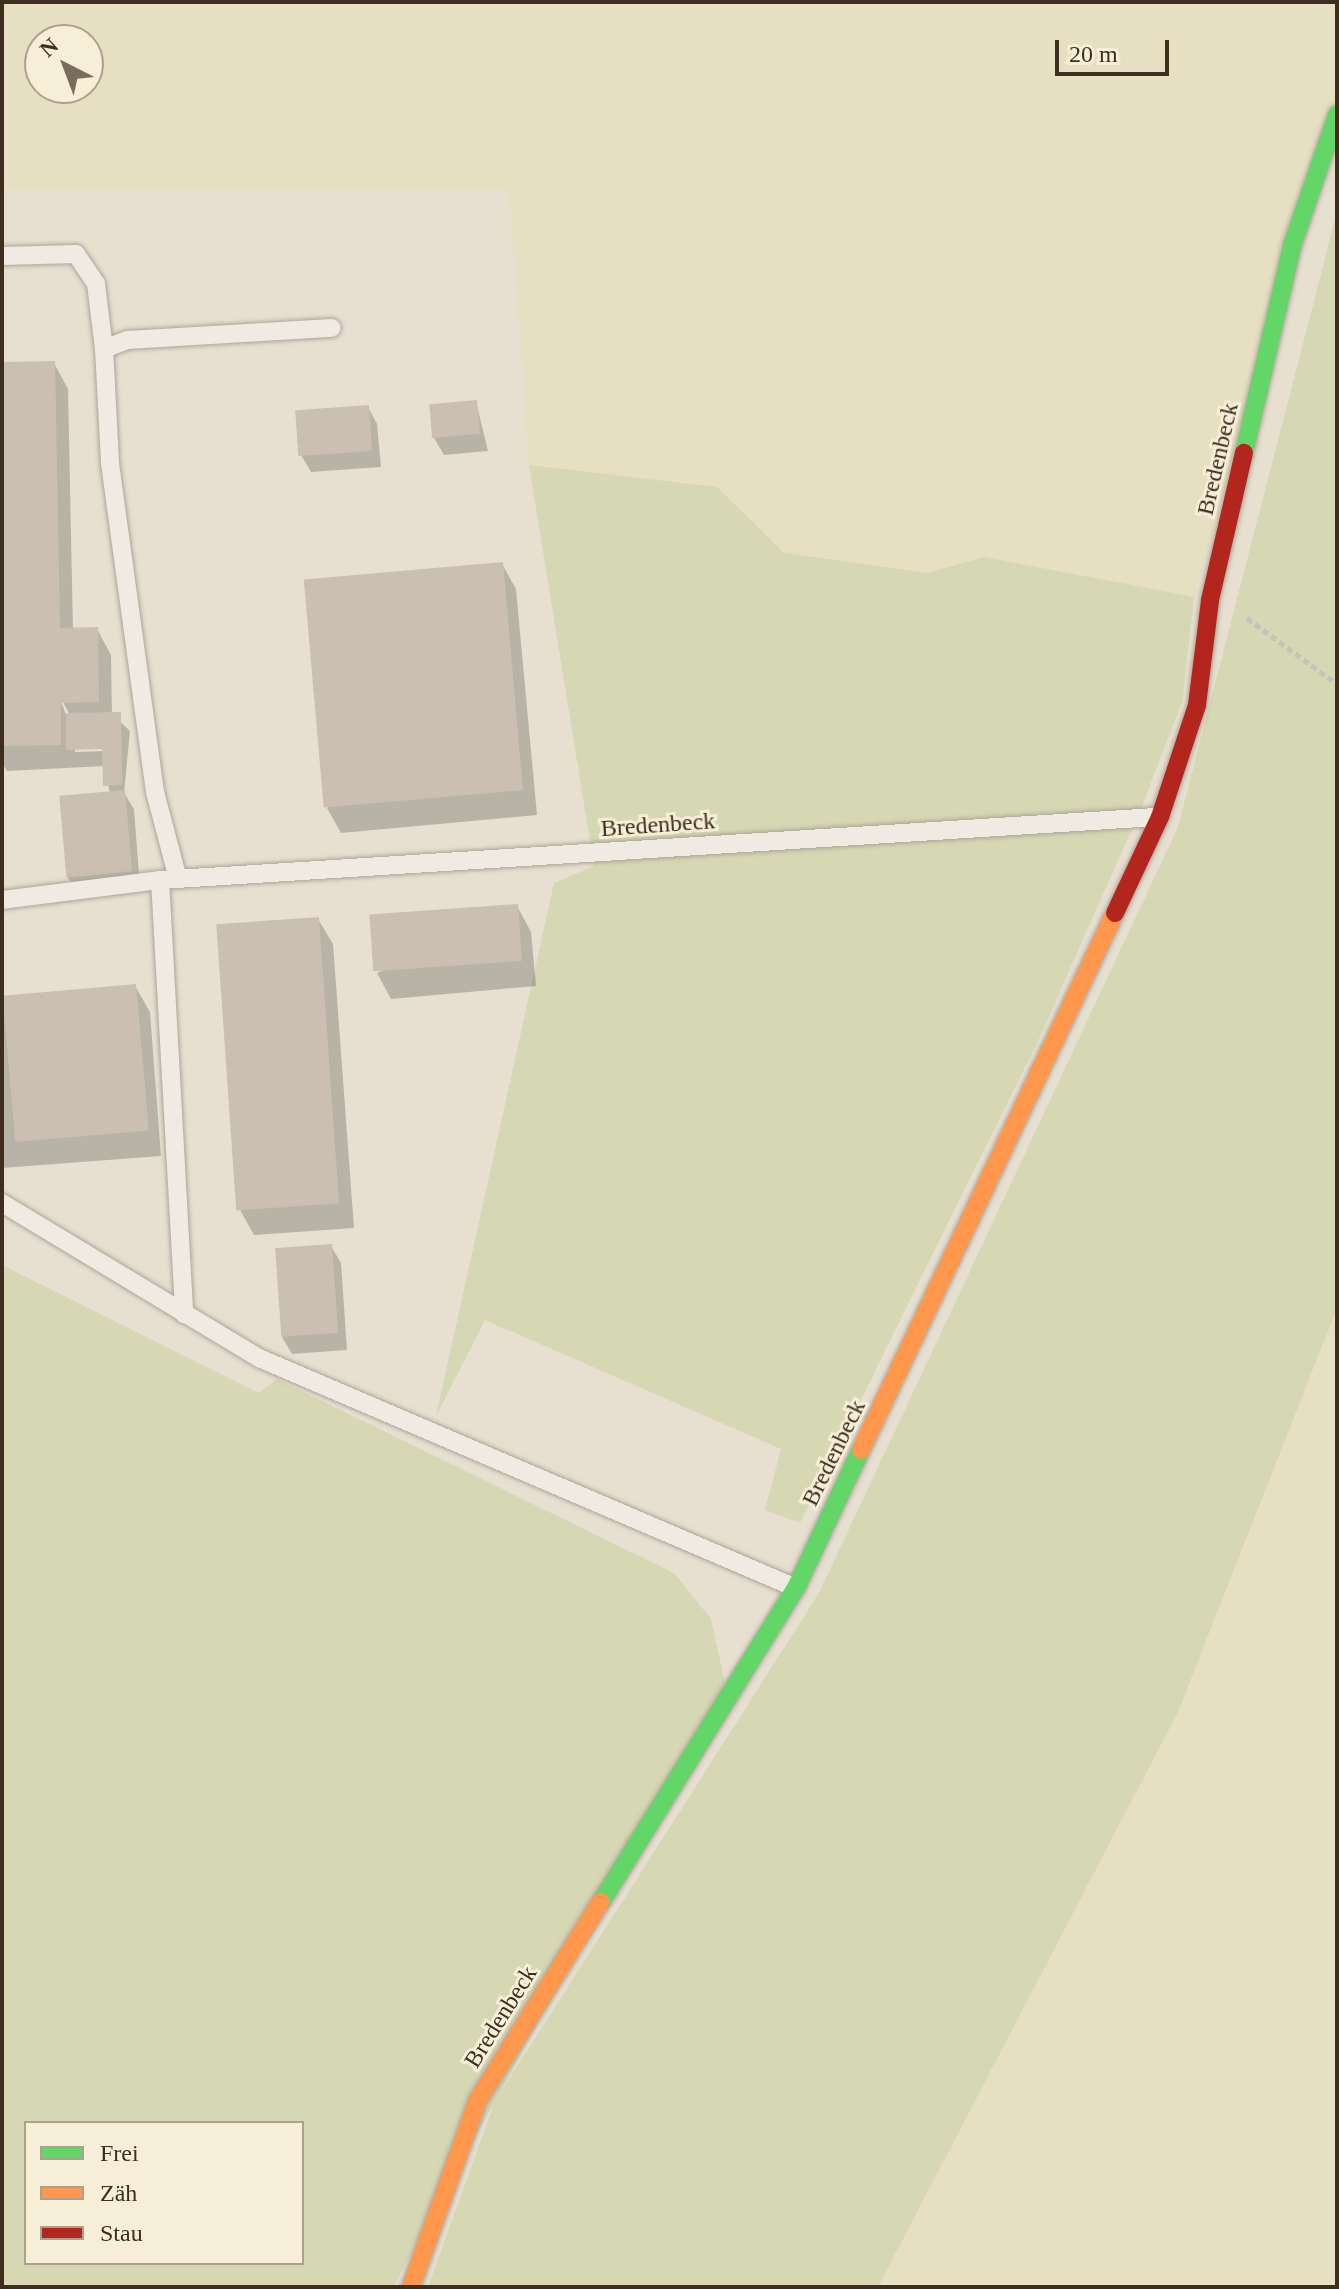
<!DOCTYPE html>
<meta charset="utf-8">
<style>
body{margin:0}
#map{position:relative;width:1339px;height:2289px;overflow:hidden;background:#e7e0d1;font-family:"Times New Roman",serif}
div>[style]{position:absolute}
.farmland>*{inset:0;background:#e6dfc2}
.green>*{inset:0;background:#d6d7b3}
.shadow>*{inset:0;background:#0003}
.building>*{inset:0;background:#cbbfb2;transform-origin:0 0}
.path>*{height:5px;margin-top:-2.5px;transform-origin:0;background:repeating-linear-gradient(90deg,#c8c2b9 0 6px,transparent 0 10px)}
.roads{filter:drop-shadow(0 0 2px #ada599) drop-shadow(0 0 2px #ada599)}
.lane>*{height:18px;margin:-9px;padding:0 9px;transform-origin:9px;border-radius:9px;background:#efebe3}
.fast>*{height:18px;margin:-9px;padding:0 9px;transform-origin:9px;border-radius:9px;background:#63d668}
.slow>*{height:18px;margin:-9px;padding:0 9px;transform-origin:9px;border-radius:9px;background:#ff974d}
.jam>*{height:18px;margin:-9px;padding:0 9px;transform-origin:9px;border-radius:9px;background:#b3261e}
span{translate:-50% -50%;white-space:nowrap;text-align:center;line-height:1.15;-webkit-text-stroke:6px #f7eed8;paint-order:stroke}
.street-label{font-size:24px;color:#3d2e20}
.frame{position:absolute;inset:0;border:4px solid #3d2e20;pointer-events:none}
.legend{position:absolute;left:24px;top:2121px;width:280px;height:144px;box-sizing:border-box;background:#f7eed8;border:2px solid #ada18e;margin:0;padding:10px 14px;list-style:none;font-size:24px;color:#3d2e20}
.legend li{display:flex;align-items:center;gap:16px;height:40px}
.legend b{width:40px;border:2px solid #ada18e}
.north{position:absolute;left:24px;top:24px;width:80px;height:80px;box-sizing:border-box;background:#f7eed8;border:2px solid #ada18e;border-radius:50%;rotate:318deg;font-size:22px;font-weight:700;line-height:32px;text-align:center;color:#3d2e20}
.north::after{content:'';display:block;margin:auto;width:28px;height:36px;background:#786c5e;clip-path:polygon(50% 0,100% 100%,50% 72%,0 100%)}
.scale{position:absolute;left:1055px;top:40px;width:114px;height:36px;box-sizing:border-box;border:4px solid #3d2e20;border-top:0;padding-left:10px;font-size:24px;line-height:28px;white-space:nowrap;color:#3d2e20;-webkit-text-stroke:6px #f7eed8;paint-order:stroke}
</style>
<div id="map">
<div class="farmland">
<div style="clip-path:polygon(evenodd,2px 2px,1337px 2px,1337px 95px,1194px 597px,984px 557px,928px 573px,783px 553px,717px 487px,529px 465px,509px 190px,2px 189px,2px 2px,40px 40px,88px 40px,88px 88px,40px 88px,40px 40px)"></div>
<div style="clip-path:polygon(1337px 1308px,1337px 2287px,878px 2287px,1178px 1712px)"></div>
</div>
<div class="green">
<div style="clip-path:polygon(1337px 212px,1337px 1308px,1178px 1712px,878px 2287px,428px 2287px,495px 2101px,819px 1593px,1178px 827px)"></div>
<div style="clip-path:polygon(529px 465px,717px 487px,784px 553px,928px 573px,984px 557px,1194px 597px,1182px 702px,1141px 809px,1038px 1041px,800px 1523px,765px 1510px,781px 1449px,485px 1320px,436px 1416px,554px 883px,594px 866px)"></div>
<div style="clip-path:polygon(evenodd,2px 1265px,259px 1393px,277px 1379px,674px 1573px,711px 1619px,725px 1683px,393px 2287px,2px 2287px,2px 1265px,26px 2123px,302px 2123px,302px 2263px,26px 2263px,26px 2123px)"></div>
</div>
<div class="shadow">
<div style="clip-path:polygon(evenodd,54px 363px,68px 389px,73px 630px,97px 629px,111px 655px,112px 714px,130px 731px,124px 793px,134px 809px,140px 888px,77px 893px,67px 876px,110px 794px,105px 766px,7px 771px,2px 763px,2px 364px,54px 363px,58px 693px,70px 715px,66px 715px,58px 693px,54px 363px,104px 747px,104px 751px,75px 752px,75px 748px,104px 747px)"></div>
<div style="clip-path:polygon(476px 402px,488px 451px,444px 455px,434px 438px)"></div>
<div style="clip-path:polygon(368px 407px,377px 424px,381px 467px,311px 472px,301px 455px)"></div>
<div style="clip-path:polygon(502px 564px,516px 589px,537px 815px,341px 833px,327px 808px)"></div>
<div style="clip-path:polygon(517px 906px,531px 932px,536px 986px,391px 999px,377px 973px)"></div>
<div style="clip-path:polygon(318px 919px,333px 944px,354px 1228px,254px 1235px,240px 1210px)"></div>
<div style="clip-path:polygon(135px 986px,150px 1012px,161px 1156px,2px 1168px,2px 997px)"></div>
<div style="clip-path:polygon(331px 1246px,341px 1263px,347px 1350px,292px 1354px,282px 1337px)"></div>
</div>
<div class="building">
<div style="clip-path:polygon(55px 361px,60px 628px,98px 627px,99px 702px,61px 703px,61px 745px,2px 746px,2px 362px)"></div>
<div style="left:477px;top:400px;width:34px;height:48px;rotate:85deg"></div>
<div style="left:369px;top:405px;width:46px;height:74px;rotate:86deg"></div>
<div style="left:503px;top:562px;width:229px;height:200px;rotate:85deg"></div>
<div style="clip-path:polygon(121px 712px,122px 785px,103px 786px,102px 749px,66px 750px,66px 713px)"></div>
<div style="left:125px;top:790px;width:82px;height:66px;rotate:85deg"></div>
<div style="left:518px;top:904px;width:57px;height:149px;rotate:86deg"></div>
<div style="left:319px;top:917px;width:287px;height:103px;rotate:86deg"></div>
<div style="left:136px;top:984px;width:147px;height:134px;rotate:85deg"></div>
<div style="left:332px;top:1244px;width:89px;height:57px;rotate:86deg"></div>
</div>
<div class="path">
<div style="left:1247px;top:618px;width:112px;rotate:36.3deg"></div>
</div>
<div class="roads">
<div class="lane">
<div style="left:2px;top:256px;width:74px;rotate:-1.5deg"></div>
<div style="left:76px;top:254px;width:36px;rotate:56deg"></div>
<div style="left:96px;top:284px;width:65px;rotate:83deg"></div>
<div style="left:178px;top:879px;width:90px;rotate:-104.8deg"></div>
<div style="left:155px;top:792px;width:333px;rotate:-97.8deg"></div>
<div style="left:110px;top:462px;width:113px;rotate:-93deg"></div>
<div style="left:104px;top:349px;width:26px;rotate:-21deg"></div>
<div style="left:128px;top:340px;width:204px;rotate:-3.4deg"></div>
<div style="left:160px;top:880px;width:435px;rotate:86.8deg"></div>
<div style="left:2px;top:900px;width:159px;rotate:-7.2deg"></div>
<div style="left:160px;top:880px;width:999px;rotate:-3.62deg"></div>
<div style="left:2px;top:1203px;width:300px;rotate:31.1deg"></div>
<div style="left:259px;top:1358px;width:584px;rotate:23.19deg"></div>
</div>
<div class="fast">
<div style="left:1244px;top:453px;width:212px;rotate:-76.9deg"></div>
<div style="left:1292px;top:246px;width:139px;rotate:-71deg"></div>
<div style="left:601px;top:1902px;width:370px;rotate:-58.2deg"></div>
<div style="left:796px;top:1588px;width:153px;rotate:-64.8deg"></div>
</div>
<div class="slow">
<div style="left:861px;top:1450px;width:594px;rotate:-64.69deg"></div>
<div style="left:411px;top:2287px;width:199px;rotate:-70.3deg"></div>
<div style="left:478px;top:2100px;width:233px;rotate:-58.2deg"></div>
</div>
<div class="jam">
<div style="left:1115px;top:913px;width:106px;rotate:-64.9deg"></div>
<div style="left:1160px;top:817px;width:118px;rotate:-71.7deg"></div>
<div style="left:1197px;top:705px;width:106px;rotate:-82.9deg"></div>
<div style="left:1210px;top:600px;width:151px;rotate:-77deg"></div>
</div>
</div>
<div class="street-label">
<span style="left:1218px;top:459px;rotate:-77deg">Bredenbeck</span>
<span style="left:658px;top:825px;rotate:-4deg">Bredenbeck</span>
<span style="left:834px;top:1453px;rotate:-64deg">Bredenbeck</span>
<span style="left:501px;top:2017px;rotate:-58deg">Bredenbeck</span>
</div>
<div class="frame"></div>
<ul class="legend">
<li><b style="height:10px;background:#63d668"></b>Frei</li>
<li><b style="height:10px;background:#ff974d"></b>Zäh</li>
<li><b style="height:10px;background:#b3261e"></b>Stau</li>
</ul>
<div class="north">N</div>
<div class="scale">20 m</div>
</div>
